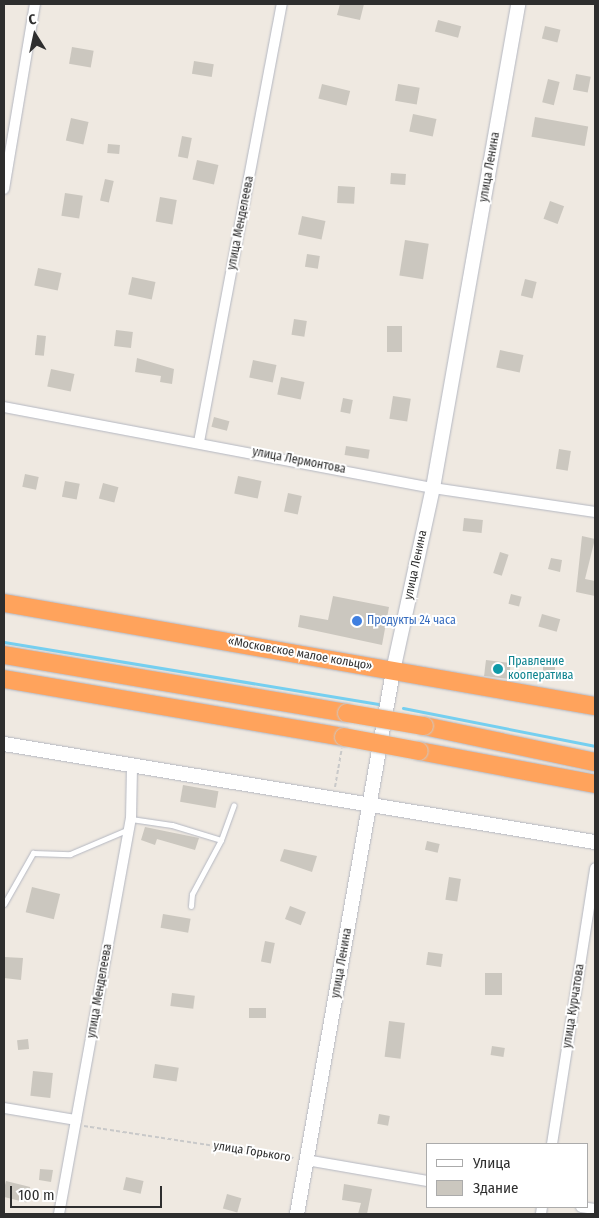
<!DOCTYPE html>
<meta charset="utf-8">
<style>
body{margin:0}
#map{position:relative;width:599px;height:1218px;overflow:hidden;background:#efe9e1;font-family:"Fira Sans Condensed",sans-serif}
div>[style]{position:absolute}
.stream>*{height:3px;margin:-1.5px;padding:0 1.5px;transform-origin:1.5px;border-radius:1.5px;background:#75cff0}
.building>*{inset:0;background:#cbc7bf;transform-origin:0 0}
.path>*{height:2px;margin-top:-1px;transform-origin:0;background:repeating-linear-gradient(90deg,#c9c9c9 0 4px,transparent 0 6.5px)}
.roads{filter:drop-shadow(0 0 1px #b4b7c1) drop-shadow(0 0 1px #b4b7c1)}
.lane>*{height:5px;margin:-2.5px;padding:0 2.5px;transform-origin:2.5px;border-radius:2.5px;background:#fff}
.street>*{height:10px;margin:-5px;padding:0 5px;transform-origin:5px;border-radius:5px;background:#fff}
.secondary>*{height:14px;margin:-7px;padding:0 7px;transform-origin:7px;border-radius:7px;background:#fff}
.highway>*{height:18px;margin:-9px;padding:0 9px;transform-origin:9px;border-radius:9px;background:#ffa35c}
.bridges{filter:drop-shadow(0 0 1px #c9c9c9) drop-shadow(0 0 1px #c9c9c9)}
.highway-bridge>*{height:18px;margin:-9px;padding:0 9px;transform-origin:9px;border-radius:9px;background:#ffa35c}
.dots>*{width:14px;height:14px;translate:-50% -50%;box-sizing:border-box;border:2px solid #fff;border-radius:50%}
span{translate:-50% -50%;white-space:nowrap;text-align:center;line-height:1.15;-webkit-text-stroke:4px #fff;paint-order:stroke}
.street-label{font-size:12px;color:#2e2e2e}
.shop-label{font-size:12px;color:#366cbe}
.left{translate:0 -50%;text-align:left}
.culture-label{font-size:12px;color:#0d838f}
.frame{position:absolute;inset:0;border:5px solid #2e2e2e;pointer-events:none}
.legend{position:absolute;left:426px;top:1143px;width:162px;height:65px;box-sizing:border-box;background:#fff;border:1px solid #ababab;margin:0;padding:6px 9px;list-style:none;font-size:15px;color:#2e2e2e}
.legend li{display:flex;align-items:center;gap:10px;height:25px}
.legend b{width:25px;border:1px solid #ababab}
.north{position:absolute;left:10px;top:10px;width:50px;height:50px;-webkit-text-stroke:4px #fff;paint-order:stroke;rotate:350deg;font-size:14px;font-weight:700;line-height:20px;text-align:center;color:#2e2e2e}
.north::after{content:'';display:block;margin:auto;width:18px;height:22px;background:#2e2e2e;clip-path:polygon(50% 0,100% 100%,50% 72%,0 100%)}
.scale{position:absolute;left:10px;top:1186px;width:152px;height:22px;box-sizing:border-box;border:2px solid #2e2e2e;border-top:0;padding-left:6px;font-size:15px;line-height:18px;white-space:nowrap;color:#2e2e2e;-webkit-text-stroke:4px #fff;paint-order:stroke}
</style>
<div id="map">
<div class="stream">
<div style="left:4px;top:642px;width:384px;rotate:9.4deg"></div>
<div style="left:403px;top:708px;width:196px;rotate:11.2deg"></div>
</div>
<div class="building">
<div style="clip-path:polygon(340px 4px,364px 4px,360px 20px,337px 15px)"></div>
<div style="left:438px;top:20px;width:24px;height:12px;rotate:15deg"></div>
<div style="left:545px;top:26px;width:16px;height:13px;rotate:14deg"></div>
<div style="left:72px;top:47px;width:22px;height:17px;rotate:10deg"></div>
<div style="left:194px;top:61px;width:20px;height:13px;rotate:9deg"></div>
<div style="left:576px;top:74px;width:15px;height:16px;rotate:11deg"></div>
<div style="left:548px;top:79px;width:12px;height:24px;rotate:14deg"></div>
<div style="left:322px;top:84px;width:29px;height:15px;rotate:14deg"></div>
<div style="left:398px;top:84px;width:22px;height:17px;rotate:10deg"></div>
<div style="left:413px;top:114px;width:24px;height:18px;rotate:12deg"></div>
<div style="left:535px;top:117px;width:54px;height:20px;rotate:10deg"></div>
<div style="left:71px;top:118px;width:18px;height:23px;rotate:13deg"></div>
<div style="left:182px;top:136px;width:10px;height:21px;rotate:11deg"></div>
<div style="left:108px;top:144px;width:12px;height:9px;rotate:5deg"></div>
<div style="left:197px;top:160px;width:22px;height:20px;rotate:13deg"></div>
<div style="left:391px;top:173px;width:15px;height:11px;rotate:4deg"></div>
<div style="left:105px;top:179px;width:9px;height:22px;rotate:13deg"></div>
<div style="left:338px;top:186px;width:17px;height:17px;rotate:3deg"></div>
<div style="left:65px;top:193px;width:18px;height:23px;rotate:9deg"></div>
<div style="left:160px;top:197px;width:17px;height:25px;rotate:10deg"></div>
<div style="left:550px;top:201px;width:15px;height:19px;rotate:20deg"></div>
<div style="left:302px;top:216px;width:24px;height:19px;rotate:12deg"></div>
<div style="left:405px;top:240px;width:24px;height:36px;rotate:9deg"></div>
<div style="left:307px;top:254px;width:13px;height:13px;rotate:9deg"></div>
<div style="left:38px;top:268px;width:24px;height:18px;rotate:12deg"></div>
<div style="left:132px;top:277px;width:24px;height:18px;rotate:12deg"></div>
<div style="left:525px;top:279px;width:12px;height:17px;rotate:14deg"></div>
<div style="left:294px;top:319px;width:13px;height:16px;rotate:9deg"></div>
<div style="left:387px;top:326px;width:15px;height:26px"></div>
<div style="left:116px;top:330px;width:17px;height:16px;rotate:7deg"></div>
<div style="left:37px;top:335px;width:9px;height:20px;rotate:6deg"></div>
<div style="left:500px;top:350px;width:24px;height:18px;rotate:12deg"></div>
<div style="clip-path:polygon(137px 358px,174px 369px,172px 384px,160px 382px,161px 376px,135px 372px)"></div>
<div style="left:253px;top:360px;width:24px;height:18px;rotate:12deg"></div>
<div style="left:51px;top:369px;width:24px;height:18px;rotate:12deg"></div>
<div style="left:281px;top:377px;width:24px;height:18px;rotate:12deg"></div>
<div style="left:393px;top:396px;width:18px;height:23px;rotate:9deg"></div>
<div style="left:343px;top:398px;width:10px;height:14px;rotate:11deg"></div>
<div style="left:214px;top:417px;width:16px;height:10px;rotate:15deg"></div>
<div style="left:346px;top:446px;width:24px;height:9px;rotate:9deg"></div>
<div style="left:559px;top:449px;width:12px;height:20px;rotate:9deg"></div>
<div style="left:25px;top:474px;width:14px;height:13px;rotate:12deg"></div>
<div style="left:238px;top:476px;width:24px;height:18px;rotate:12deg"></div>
<div style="left:65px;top:481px;width:15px;height:16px;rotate:11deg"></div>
<div style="left:103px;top:483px;width:16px;height:16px;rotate:15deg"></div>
<div style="left:288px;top:493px;width:14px;height:19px;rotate:12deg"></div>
<div style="left:464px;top:518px;width:19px;height:13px;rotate:6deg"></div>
<div style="clip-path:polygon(582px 536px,595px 539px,585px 579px,595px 581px,595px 596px,576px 592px)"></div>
<div style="left:500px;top:552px;width:9px;height:22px;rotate:18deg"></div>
<div style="clip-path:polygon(551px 558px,562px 560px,560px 572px,548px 569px)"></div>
<div style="left:511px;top:594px;width:11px;height:10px;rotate:15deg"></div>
<div style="clip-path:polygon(333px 596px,389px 607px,382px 645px,298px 627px,300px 615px,328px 620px)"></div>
<div style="left:542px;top:614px;width:19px;height:13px;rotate:16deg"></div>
<div style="left:486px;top:660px;width:25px;height:16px;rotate:7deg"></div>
<div style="left:543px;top:661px;width:12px;height:11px"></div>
<div style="left:183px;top:785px;width:36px;height:17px;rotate:10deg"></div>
<div style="clip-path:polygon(145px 827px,199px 838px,195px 850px,157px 839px,155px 845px,141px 840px)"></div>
<div style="left:427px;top:841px;width:13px;height:9px;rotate:13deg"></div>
<div style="clip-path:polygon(284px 849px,317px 856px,312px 872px,280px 861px)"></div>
<div style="left:449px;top:877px;width:12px;height:23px;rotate:9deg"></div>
<div style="left:32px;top:887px;width:29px;height:26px;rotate:14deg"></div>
<div style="left:290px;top:906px;width:17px;height:14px;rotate:21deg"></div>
<div style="left:163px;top:914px;width:28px;height:14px;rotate:10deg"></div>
<div style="left:265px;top:941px;width:10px;height:21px;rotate:11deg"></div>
<div style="left:428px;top:952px;width:15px;height:13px;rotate:8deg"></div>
<div style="clip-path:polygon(4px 957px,23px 958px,21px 980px,4px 978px)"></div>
<div style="left:485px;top:973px;width:17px;height:22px"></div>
<div style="left:172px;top:993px;width:23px;height:13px;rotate:7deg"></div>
<div style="left:249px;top:1008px;width:17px;height:10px"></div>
<div style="left:389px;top:1021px;width:16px;height:36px;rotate:7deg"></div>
<div style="left:28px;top:1039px;width:10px;height:11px;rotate:84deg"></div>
<div style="left:492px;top:1046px;width:13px;height:9px;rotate:9deg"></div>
<div style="left:155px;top:1064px;width:24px;height:14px;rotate:9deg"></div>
<div style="left:33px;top:1071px;width:20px;height:25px;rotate:6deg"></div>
<div style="left:379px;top:1114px;width:11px;height:10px;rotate:10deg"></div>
<div style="clip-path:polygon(40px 1169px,53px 1170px,51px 1182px,39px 1180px)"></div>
<div style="left:126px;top:1177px;width:18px;height:13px;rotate:13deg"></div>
<div style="left:6px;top:1181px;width:25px;height:16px;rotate:14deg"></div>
<div style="clip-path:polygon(344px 1184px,372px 1189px,367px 1214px,358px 1214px,361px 1203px,342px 1200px)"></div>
<div style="left:227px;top:1194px;width:15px;height:15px;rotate:16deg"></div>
</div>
<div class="path">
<div style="left:335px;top:787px;width:39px;rotate:-80deg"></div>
<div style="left:84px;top:1126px;width:212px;rotate:8.7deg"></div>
</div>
<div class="roads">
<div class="lane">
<div style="left:131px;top:819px;width:41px;rotate:8.3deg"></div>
<div style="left:172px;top:825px;width:51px;rotate:17deg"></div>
<div style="left:221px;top:840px;width:61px;rotate:118.2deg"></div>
<div style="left:192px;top:894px;width:12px;rotate:95deg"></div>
<div style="left:221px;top:840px;width:37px;rotate:-70deg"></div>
<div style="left:4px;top:904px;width:59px;rotate:-60.4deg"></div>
<div style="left:33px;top:853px;width:37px;rotate:2deg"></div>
<div style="left:70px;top:854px;width:64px;rotate:-23deg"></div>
</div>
<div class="street">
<div style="left:4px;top:189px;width:188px;rotate:-80.5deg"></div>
<div style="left:4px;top:407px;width:437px;rotate:10.7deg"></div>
<div style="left:433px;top:488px;width:164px;rotate:8.4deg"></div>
<div style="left:199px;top:442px;width:446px;rotate:-79.3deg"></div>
<div style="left:4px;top:1108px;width:73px;rotate:9.5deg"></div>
<div style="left:552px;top:1144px;width:279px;rotate:-81.1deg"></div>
<div style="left:306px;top:1160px;width:124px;rotate:9.8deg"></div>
<div style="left:581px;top:1207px;width:14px;rotate:8deg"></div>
<div style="left:59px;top:1214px;width:402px;rotate:-79.7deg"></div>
<div style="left:131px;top:819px;width:52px;rotate:-88.9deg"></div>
<div style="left:541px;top:1214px;width:7px;rotate:-82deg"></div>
</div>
<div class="secondary">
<div style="left:4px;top:744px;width:599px;rotate:9.42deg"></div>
<div style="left:297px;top:1214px;width:551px;rotate:-79.97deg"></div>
<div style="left:393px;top:671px;width:187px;rotate:-77.7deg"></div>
<div style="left:433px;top:488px;width:491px;rotate:-80deg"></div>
</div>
<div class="highway">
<div style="left:4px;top:603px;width:600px;rotate:9.89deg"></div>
<div style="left:4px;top:655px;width:348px;rotate:9.6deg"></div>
<div style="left:4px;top:679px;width:345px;rotate:9.7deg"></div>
<div style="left:424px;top:726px;width:175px;rotate:11.9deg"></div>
<div style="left:419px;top:751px;width:179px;rotate:10.6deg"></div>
</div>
</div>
<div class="bridges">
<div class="highway-bridge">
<div style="left:347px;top:713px;width:78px;rotate:9.6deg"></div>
<div style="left:344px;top:737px;width:76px;rotate:10.6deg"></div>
</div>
</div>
<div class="dots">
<div style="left:357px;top:621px;background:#3f7fe0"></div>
<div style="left:498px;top:669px;background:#0f9aa8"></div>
</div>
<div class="street-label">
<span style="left:490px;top:167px;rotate:-80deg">улица Ленина</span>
<span style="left:241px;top:223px;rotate:-79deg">улица Менделеева</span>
<span style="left:299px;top:461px;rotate:11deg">улица Лермонтова</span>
<span style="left:416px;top:565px;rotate:-78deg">улица Ленина</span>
<span style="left:300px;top:654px;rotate:10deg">«Московское малое кольцо»</span>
<span style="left:342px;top:963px;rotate:-80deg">улица Ленина</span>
<span style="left:100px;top:991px;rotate:-80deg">улица Менделеева</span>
<span style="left:574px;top:1006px;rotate:-81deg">улица Курчатова</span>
<span style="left:252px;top:1152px;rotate:9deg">улица Горького</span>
</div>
<div class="shop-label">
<span class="left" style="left:367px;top:621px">Продукты 24 часа</span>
</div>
<div class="culture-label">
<span class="left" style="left:508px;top:669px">Правление<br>кооператива</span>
</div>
<div class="frame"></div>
<ul class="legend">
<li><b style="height:6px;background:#fff"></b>Улица</li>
<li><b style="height:14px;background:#cbc7bf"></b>Здание</li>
</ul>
<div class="north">С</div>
<div class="scale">100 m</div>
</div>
